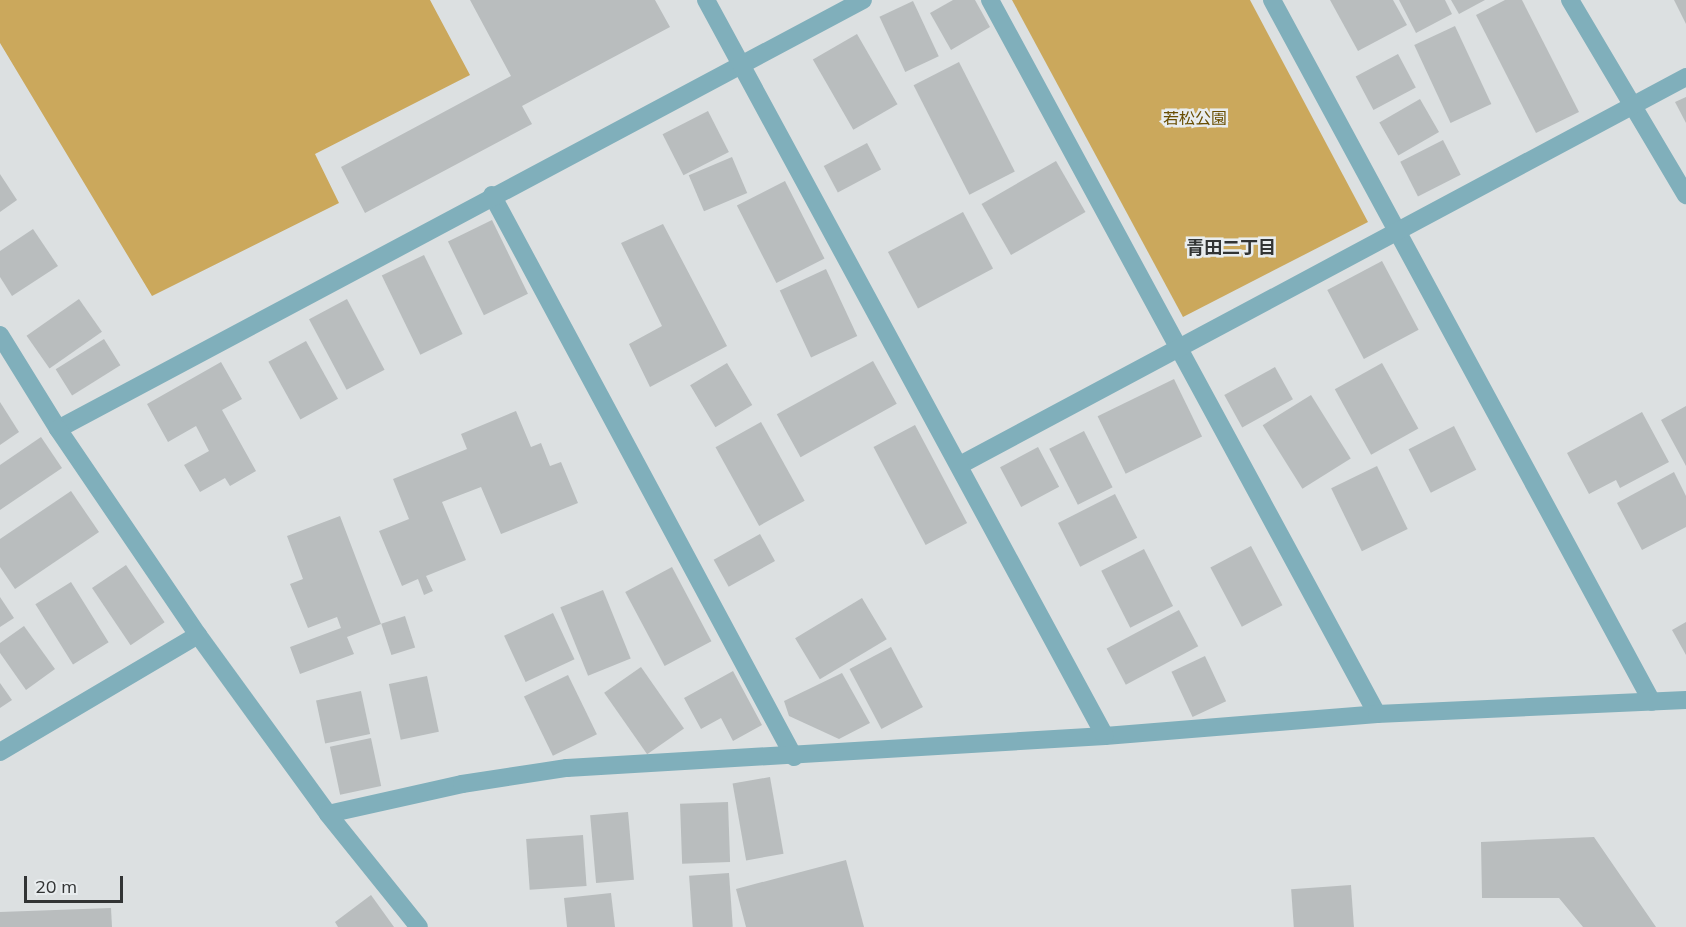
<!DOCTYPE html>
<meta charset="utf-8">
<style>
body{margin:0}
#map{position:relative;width:1686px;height:927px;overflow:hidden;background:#dce0e1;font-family:Mulish,"Noto Sans JP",sans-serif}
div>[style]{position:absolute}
.green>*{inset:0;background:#cba85c}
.building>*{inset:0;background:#b9bdbe;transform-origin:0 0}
.lane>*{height:18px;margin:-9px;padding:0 9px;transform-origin:9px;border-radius:9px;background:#80afbb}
.street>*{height:18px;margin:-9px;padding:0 9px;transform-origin:9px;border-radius:9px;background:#80afbb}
span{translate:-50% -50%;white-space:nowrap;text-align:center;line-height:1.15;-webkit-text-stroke:5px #e9edef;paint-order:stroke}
.park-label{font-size:16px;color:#684d02}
.neighbourhood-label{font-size:18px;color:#323434;font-weight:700}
.scale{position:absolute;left:24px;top:876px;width:99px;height:27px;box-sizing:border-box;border:3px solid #323434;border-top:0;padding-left:8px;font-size:18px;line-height:21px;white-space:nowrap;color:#323434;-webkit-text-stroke:4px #e9edef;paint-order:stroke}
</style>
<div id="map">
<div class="green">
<div style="clip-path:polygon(0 0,430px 0,470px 75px,315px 154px,339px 203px,152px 296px,0 43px)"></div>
<div style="clip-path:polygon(1012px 0,1250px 0,1368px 222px,1183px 317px)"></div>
</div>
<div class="building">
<div style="clip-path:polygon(470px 0,655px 0,670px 27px,522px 106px,532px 124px,365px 213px,341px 167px,511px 76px)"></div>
<div style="clip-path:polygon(953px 0,975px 0,990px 27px,951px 50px,930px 13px)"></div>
<div style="clip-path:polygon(1330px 0,1393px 0,1407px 25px,1358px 51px)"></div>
<div style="clip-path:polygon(1399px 0,1445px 0,1452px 14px,1416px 33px)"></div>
<div style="clip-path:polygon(1451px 0,1485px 0,1459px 14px)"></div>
<div style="clip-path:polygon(1505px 0,1522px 0,1579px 112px,1536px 133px,1476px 15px)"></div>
<div style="clip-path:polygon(1674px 0,1686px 0,1686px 24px)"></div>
<div style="left:913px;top:1px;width:61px;height:37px;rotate:65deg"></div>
<div style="left:1455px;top:26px;width:86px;height:45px;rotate:65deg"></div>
<div style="left:857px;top:34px;width:81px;height:51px;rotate:60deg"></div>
<div style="left:1398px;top:54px;width:38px;height:48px;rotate:62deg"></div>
<div style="left:959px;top:62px;width:123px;height:51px;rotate:63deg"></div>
<div style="clip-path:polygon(1686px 97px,1686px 123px,1675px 102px)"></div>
<div style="left:1420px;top:99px;width:38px;height:47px;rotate:60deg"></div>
<div style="left:708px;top:111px;width:46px;height:51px;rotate:63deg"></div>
<div style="left:1443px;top:140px;width:39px;height:48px;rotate:63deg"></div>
<div style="left:867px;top:143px;width:30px;height:49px;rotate:62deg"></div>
<div style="left:732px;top:157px;width:39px;height:47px;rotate:67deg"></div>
<div style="left:1056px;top:161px;width:59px;height:86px;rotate:60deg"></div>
<div style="clip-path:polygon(0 174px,17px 200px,0 212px)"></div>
<div style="left:785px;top:181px;width:87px;height:54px;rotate:63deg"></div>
<div style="left:963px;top:212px;width:64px;height:85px;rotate:62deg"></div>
<div style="left:492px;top:220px;width:82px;height:49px;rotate:64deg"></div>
<div style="clip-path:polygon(663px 224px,727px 346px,650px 387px,629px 344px,662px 326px,621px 243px)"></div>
<div style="clip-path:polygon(33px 229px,58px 266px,12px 296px,0 277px,0 251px)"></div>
<div style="left:424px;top:255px;width:88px;height:47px;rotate:64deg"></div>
<div style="left:1382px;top:261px;width:78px;height:62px;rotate:62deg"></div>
<div style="left:826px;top:269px;width:74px;height:51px;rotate:65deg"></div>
<div style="left:79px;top:299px;width:40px;height:64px;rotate:55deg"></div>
<div style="left:347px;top:299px;width:80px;height:43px;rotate:62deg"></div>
<div style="left:104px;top:339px;width:31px;height:57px;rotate:58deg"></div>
<div style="left:306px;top:341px;width:66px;height:43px;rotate:61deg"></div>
<div style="left:873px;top:361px;width:49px;height:110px;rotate:61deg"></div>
<div style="clip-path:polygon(221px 362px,242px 399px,222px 410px,256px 471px,230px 486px,225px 478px,200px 492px,184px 465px,209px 451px,196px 426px,168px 442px,147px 404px)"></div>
<div style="left:727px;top:363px;width:49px;height:43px;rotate:59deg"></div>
<div style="left:1382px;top:363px;width:75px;height:54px;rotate:61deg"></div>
<div style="left:1275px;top:367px;width:37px;height:58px;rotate:61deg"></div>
<div style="left:1174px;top:379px;width:64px;height:85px;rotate:64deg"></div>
<div style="left:1311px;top:395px;width:75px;height:57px;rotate:58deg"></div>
<div style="clip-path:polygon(0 402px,19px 432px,0 445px)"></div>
<div style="clip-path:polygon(1686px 406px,1686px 466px,1661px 420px)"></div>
<div style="clip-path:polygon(516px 411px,531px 447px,541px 443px,550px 466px,561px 462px,578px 503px,501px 534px,481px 487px,442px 502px,466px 560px,426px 576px,433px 591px,424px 595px,418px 579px,402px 586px,379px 531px,409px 519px,393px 479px,467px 449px,461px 434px)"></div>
<div style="clip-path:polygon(1642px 412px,1669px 462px,1620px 488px,1616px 480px,1589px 494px,1567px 453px)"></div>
<div style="left:761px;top:422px;width:90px;height:52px;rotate:61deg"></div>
<div style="left:915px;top:425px;width:111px;height:47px;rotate:62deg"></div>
<div style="left:1454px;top:426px;width:49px;height:51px;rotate:63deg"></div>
<div style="left:1084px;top:431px;width:63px;height:39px;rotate:63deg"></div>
<div style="clip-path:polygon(41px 437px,62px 468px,0 510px,0 465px)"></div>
<div style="left:1038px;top:447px;width:45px;height:43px;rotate:62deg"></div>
<div style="left:1377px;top:466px;width:70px;height:51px;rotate:64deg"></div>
<div style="clip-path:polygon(1674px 472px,1686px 496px,1686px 527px,1642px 550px,1617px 503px)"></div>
<div style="clip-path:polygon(71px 491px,99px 532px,15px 589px,0 567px,0 539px)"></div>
<div style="left:1115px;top:494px;width:49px;height:64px;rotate:63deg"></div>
<div style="clip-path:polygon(340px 516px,381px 624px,347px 637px,354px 654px,300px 674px,290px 647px,341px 628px,337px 617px,308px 628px,290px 584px,303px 579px,287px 536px)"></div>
<div style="left:760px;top:534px;width:31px;height:53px;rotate:61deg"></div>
<div style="left:1251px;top:546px;width:67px;height:46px;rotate:62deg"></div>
<div style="left:1144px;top:549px;width:64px;height:48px;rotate:63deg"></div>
<div style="left:126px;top:565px;width:69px;height:41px;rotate:56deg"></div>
<div style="left:672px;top:567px;width:84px;height:53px;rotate:62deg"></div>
<div style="left:71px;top:582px;width:71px;height:42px;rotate:58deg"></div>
<div style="left:603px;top:590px;width:74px;height:46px;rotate:68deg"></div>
<div style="clip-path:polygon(0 597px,14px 618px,0 627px)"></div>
<div style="left:862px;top:598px;width:48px;height:78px;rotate:59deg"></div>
<div style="left:1179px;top:610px;width:41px;height:82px;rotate:62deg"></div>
<div style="left:553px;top:613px;width:51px;height:54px;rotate:65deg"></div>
<div style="left:405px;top:616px;width:33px;height:25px;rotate:72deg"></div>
<div style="clip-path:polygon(1686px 622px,1686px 655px,1672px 630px)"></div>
<div style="clip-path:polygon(24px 626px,55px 669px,26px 690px,0 653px,0 643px)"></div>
<div style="left:891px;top:647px;width:68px;height:47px;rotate:62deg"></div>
<div style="left:1205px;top:656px;width:50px;height:37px;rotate:65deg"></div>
<div style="left:641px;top:667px;width:75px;height:45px;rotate:55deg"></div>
<div style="clip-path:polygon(733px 671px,762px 725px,733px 741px,721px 718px,701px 729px,684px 698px)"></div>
<div style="clip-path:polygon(842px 673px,870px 723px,839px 739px,789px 716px,784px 701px)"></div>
<div style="left:568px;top:675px;width:66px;height:49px;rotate:64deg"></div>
<div style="left:427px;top:676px;width:57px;height:39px;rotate:78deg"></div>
<div style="clip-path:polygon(0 683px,12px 700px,0 708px)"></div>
<div style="left:361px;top:691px;width:44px;height:46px;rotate:78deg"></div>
<div style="left:371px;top:738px;width:49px;height:42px;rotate:78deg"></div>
<div style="left:770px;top:777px;width:78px;height:38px;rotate:80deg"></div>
<div style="left:728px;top:802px;width:60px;height:48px;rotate:88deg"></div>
<div style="left:628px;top:812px;width:68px;height:38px;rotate:85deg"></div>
<div style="left:583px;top:835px;width:51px;height:57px;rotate:86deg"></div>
<div style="clip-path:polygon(1594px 837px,1656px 927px,1583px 927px,1559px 898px,1482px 898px,1481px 842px)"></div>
<div style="clip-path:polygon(846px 860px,864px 927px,746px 927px,736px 889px)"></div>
<div style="left:729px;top:873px;width:54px;height:40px;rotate:86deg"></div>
<div style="left:1351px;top:885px;width:42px;height:60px;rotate:86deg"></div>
<div style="clip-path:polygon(611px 893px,615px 927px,567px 927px,564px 898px)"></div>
<div style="clip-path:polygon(371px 895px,394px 927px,338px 927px,335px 922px)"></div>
<div style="clip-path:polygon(111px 908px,112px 927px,0 927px,0 912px)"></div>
</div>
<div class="lane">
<div style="left:990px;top:0;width:812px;rotate:61.54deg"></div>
<div style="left:1272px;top:0;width:798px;rotate:61.57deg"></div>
<div style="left:1570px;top:0;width:227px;rotate:59.3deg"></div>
<div style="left:492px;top:195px;width:638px;rotate:61.75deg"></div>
<div style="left:58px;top:429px;width:912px;rotate:-28.05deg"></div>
<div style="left:960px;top:465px;width:823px;rotate:-28.12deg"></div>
<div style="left:0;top:752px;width:230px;rotate:-30.6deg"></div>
<div style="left:328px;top:814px;width:137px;rotate:-12.6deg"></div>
<div style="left:462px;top:784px;width:106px;rotate:-8.7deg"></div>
<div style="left:567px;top:768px;width:539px;rotate:-3.4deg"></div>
<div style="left:1105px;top:736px;width:273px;rotate:-4.6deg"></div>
<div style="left:1377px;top:714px;width:309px;rotate:-2.6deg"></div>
</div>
<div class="street">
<div style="left:706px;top:0;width:837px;rotate:61.54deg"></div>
<div style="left:0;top:335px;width:110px;rotate:58.3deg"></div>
<div style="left:58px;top:429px;width:249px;rotate:55.8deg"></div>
<div style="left:198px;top:635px;width:221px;rotate:54deg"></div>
<div style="left:328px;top:814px;width:145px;rotate:51.2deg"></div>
</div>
<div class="park-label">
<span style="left:1195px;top:118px">若松公園</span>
</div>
<div class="neighbourhood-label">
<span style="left:1231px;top:248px">青田二丁目</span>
</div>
<div class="scale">20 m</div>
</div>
